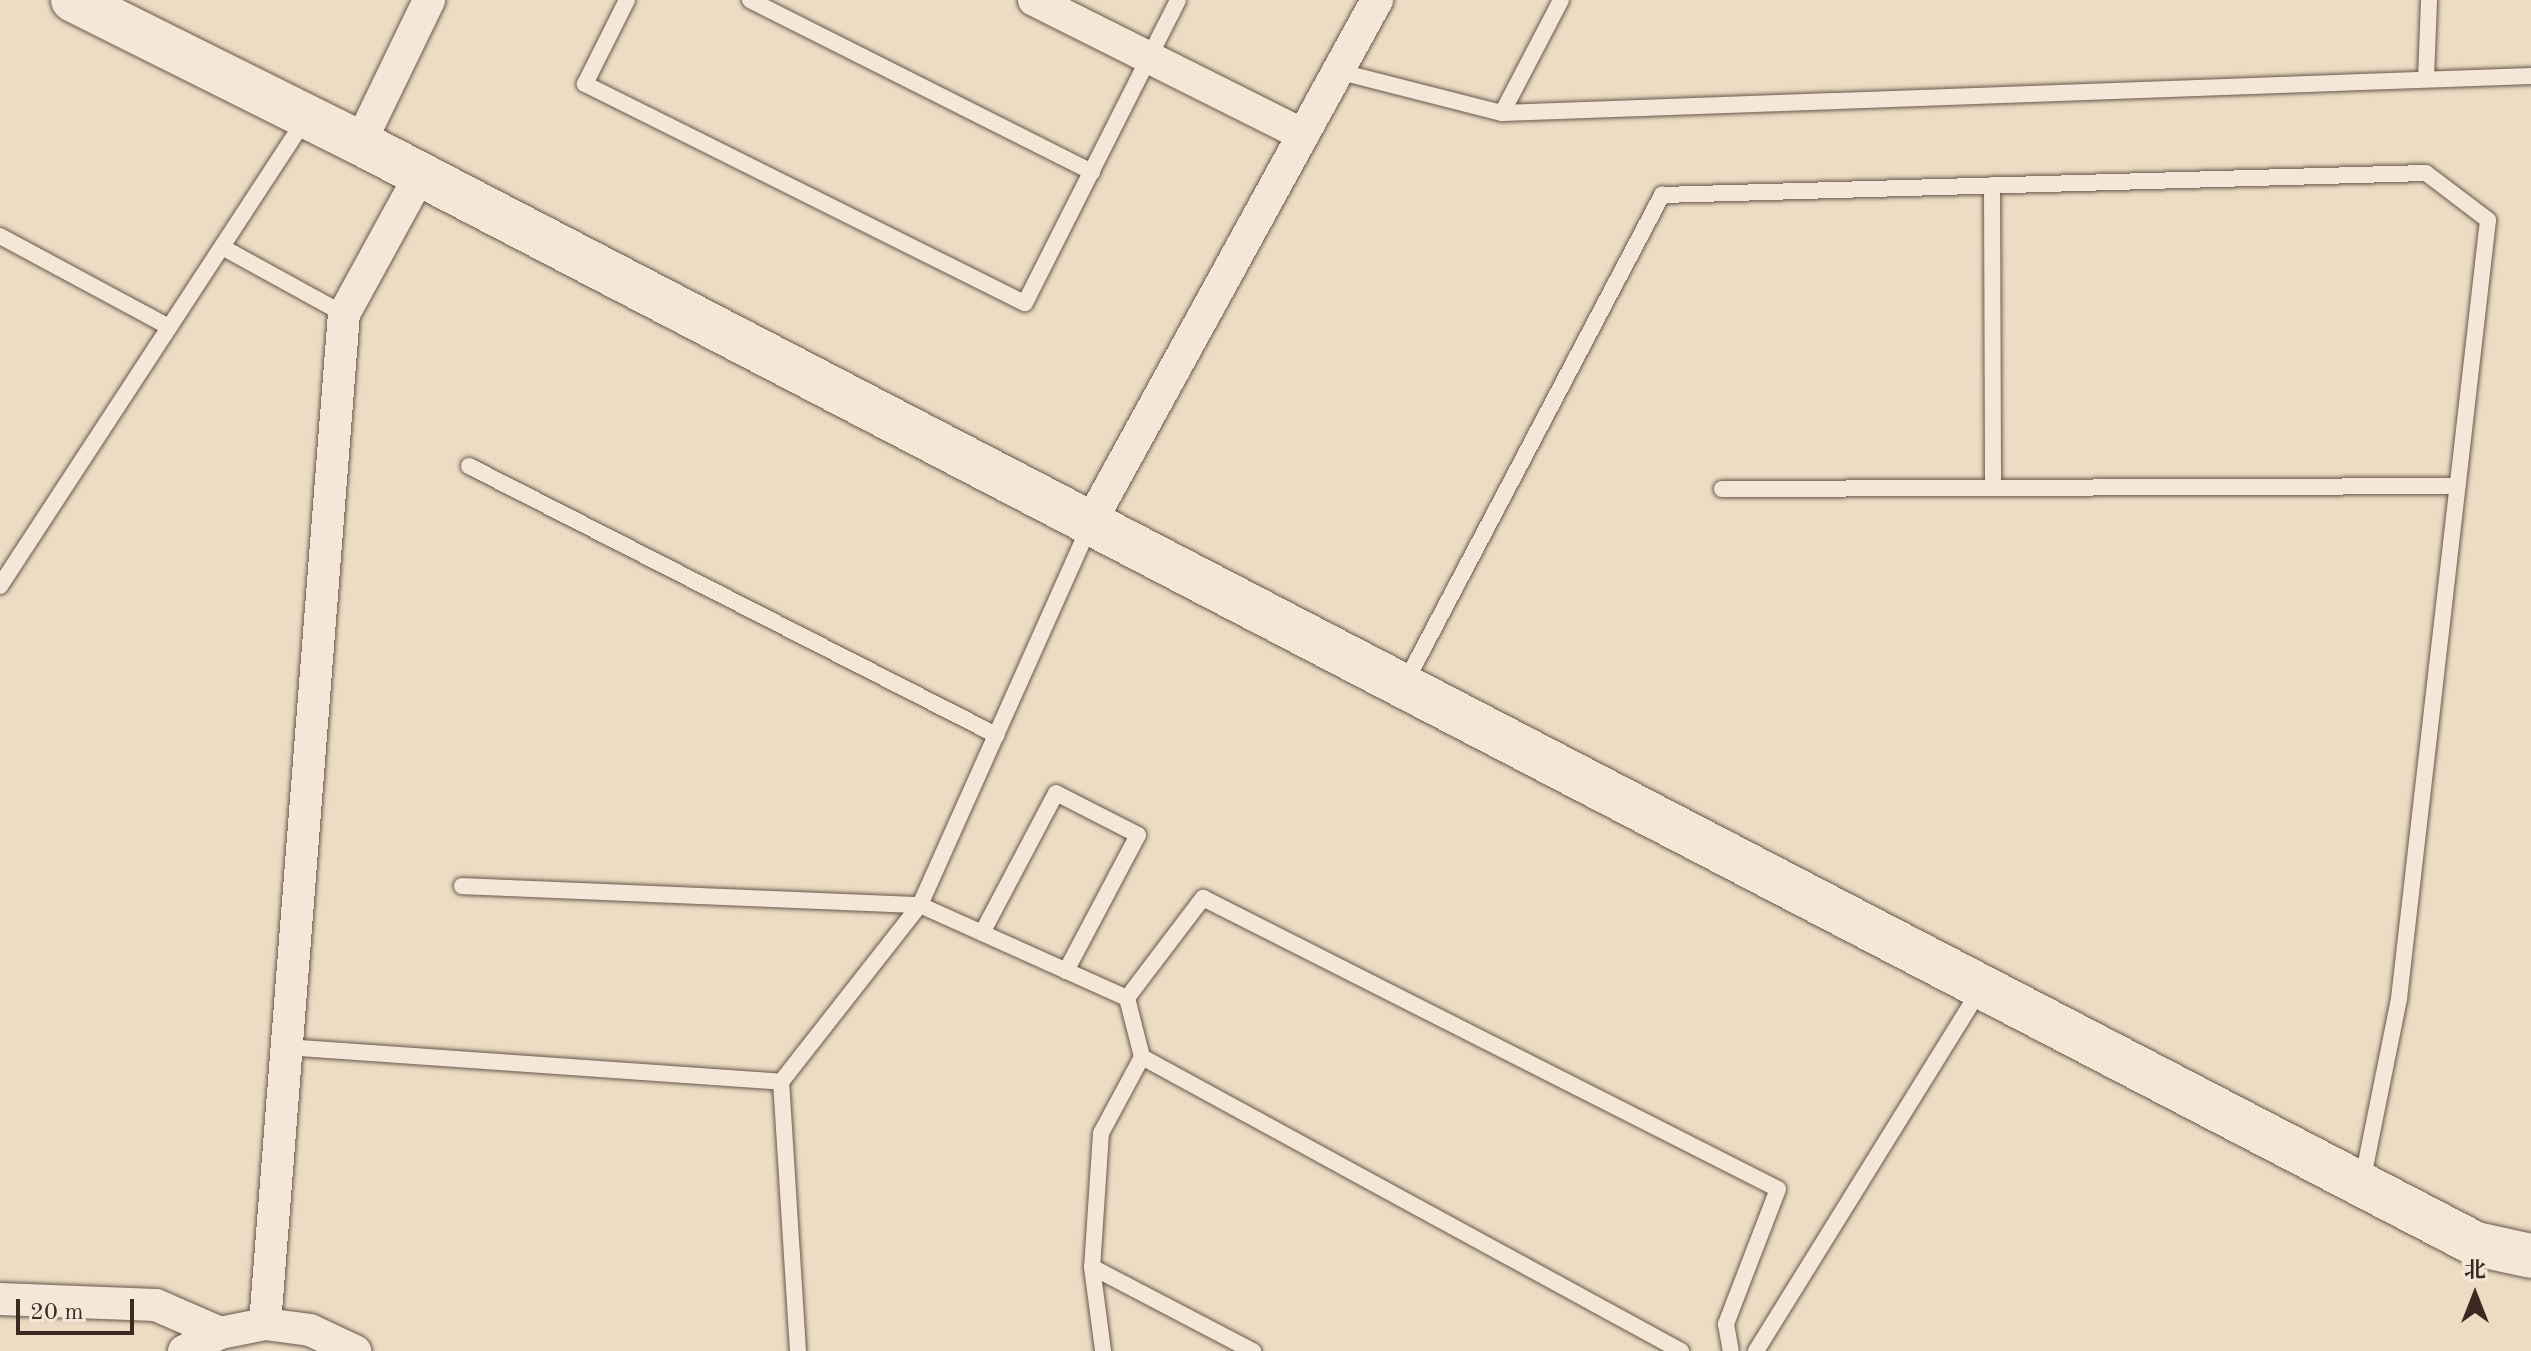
<!DOCTYPE html>
<meta charset="utf-8">
<style>
body{margin:0}
#map{position:relative;width:2531px;height:1351px;overflow:hidden;background:#ecdcc3;font-family:"Old Standard TT","Noto Serif SC",serif}
div>[style]{position:absolute}
.roads{filter:drop-shadow(0 0 2px #69564a) drop-shadow(0 0 2px #69564a)}
.service>*{height:16px;margin:-8px;padding:0 8px;transform-origin:8px;border-radius:8px;background:#f3e8d8}
.minor>*{height:32px;margin:-16px;padding:0 16px;transform-origin:16px;border-radius:16px;background:#f3e8d8}
.secondary>*{height:44px;margin:-22px;padding:0 22px;transform-origin:22px;border-radius:22px;background:#f3e8d8}
span{translate:-50% -50%;white-space:nowrap;text-align:center;line-height:1.15;-webkit-text-stroke:8px #f3e8d8;paint-order:stroke}
.north{position:absolute;left:2435px;top:1255px;width:80px;height:80px;-webkit-text-stroke:6px #f3e8d8;paint-order:stroke;rotate:0deg;font-size:22px;font-weight:700;line-height:32px;text-align:center;color:#3d2921}
.north::after{content:'';display:block;margin:auto;width:28px;height:36px;background:#3d2921;clip-path:polygon(50% 0,100% 100%,50% 72%,0 100%)}
.scale{position:absolute;left:16px;top:1299px;width:118px;height:36px;box-sizing:border-box;border:4px solid #3d2921;border-top:0;padding-left:10px;font-size:24px;line-height:28px;white-space:nowrap;color:#3d2921;-webkit-text-stroke:6px #f3e8d8;paint-order:stroke}
</style>
<div id="map">
<div class="roads">
<div class="service">
<div style="left:627px;top:0;width:94px;rotate:116.6deg"></div>
<div style="left:585px;top:84px;width:491px;rotate:26.5deg"></div>
<div style="left:1025px;top:303px;width:339px;rotate:-63.2deg"></div>
<div style="left:750px;top:0;width:383px;rotate:26.7deg"></div>
<div style="left:1337px;top:71px;width:170px;rotate:14.3deg"></div>
<div style="left:1502px;top:113px;width:1030px;rotate:-2.06deg"></div>
<div style="left:2426px;top:79px;width:79px;rotate:-87.8deg"></div>
<div style="left:1502px;top:113px;width:127px;rotate:-62.4deg"></div>
<div style="left:1992px;top:185px;width:303px;rotate:89.8deg"></div>
<div style="left:0;top:236px;width:192px;rotate:28.3deg"></div>
<div style="left:222px;top:247px;width:139px;rotate:28.8deg"></div>
<div style="left:469px;top:466px;width:592px;rotate:27.04deg"></div>
<div style="left:1722px;top:489px;width:734px;rotate:-0.23deg"></div>
<div style="left:0;top:586px;width:559px;rotate:-56.82deg"></div>
<div style="left:1405px;top:683px;width:552px;rotate:-62.23deg"></div>
<div style="left:1662px;top:195px;width:764px;rotate:-1.65deg"></div>
<div style="left:2426px;top:173px;width:78px;rotate:37.2deg"></div>
<div style="left:2488px;top:220px;width:784px;rotate:96.52deg"></div>
<div style="left:2399px;top:999px;width:188px;rotate:101.4deg"></div>
<div style="left:462px;top:886px;width:458px;rotate:2.4deg"></div>
<div style="left:920px;top:905px;width:227px;rotate:24.2deg"></div>
<div style="left:1127px;top:998px;width:61px;rotate:75.7deg"></div>
<div style="left:1142px;top:1057px;width:86px;rotate:118.3deg"></div>
<div style="left:1101px;top:1133px;width:134px;rotate:93.8deg"></div>
<div style="left:1092px;top:1267px;width:85px;rotate:82.5deg"></div>
<div style="left:982px;top:933px;width:158px;rotate:-62.1deg"></div>
<div style="left:1056px;top:793px;width:92px;rotate:27.1deg"></div>
<div style="left:1138px;top:835px;width:154px;rotate:117.9deg"></div>
<div style="left:1127px;top:998px;width:126px;rotate:-52.8deg"></div>
<div style="left:1203px;top:898px;width:644px;rotate:26.84deg"></div>
<div style="left:1778px;top:1189px;width:145px;rotate:111.1deg"></div>
<div style="left:1726px;top:1324px;width:27px;rotate:80deg"></div>
<div style="left:286px;top:1047px;width:496px;rotate:4deg"></div>
<div style="left:1142px;top:1057px;width:614px;rotate:28.61deg"></div>
<div style="left:1092px;top:1267px;width:182px;rotate:27.6deg"></div>
<div style="left:798px;top:1351px;width:270px;rotate:-93.6deg"></div>
<div style="left:781px;top:1082px;width:225px;rotate:-51.9deg"></div>
<div style="left:920px;top:905px;width:416px;rotate:-65.9deg"></div>
<div style="left:1756px;top:1351px;width:427px;rotate:-58.2deg"></div>
</div>
<div class="minor">
<div style="left:1034px;top:0;width:297px;rotate:26.6deg"></div>
<div style="left:360px;top:143px;width:159px;rotate:-64.2deg"></div>
<div style="left:1090px;top:523px;width:597px;rotate:-61.24deg"></div>
<div style="left:0;top:1299px;width:156px;rotate:2.2deg"></div>
<div style="left:156px;top:1305px;width:70px;rotate:23.6deg"></div>
<div style="left:265px;top:1324px;width:1013px;rotate:-85.53deg"></div>
<div style="left:344px;top:314px;width:158px;rotate:-61.3deg"></div>
<div style="left:184px;top:1351px;width:40px;rotate:-26.6deg"></div>
<div style="left:220px;top:1333px;width:46px;rotate:-11.3deg"></div>
<div style="left:265px;top:1324px;width:45px;rotate:7.6deg"></div>
<div style="left:310px;top:1330px;width:50px;rotate:25deg"></div>
</div>
<div class="secondary">
<div style="left:73px;top:0;width:321px;rotate:26.5deg"></div>
<div style="left:360px;top:143px;width:2385px;rotate:27.49deg"></div>
<div style="left:2476px;top:1244px;width:56px;rotate:12.3deg"></div>
</div>
</div>
<div class="north">北</div>
<div class="scale">20 m</div>
</div>
